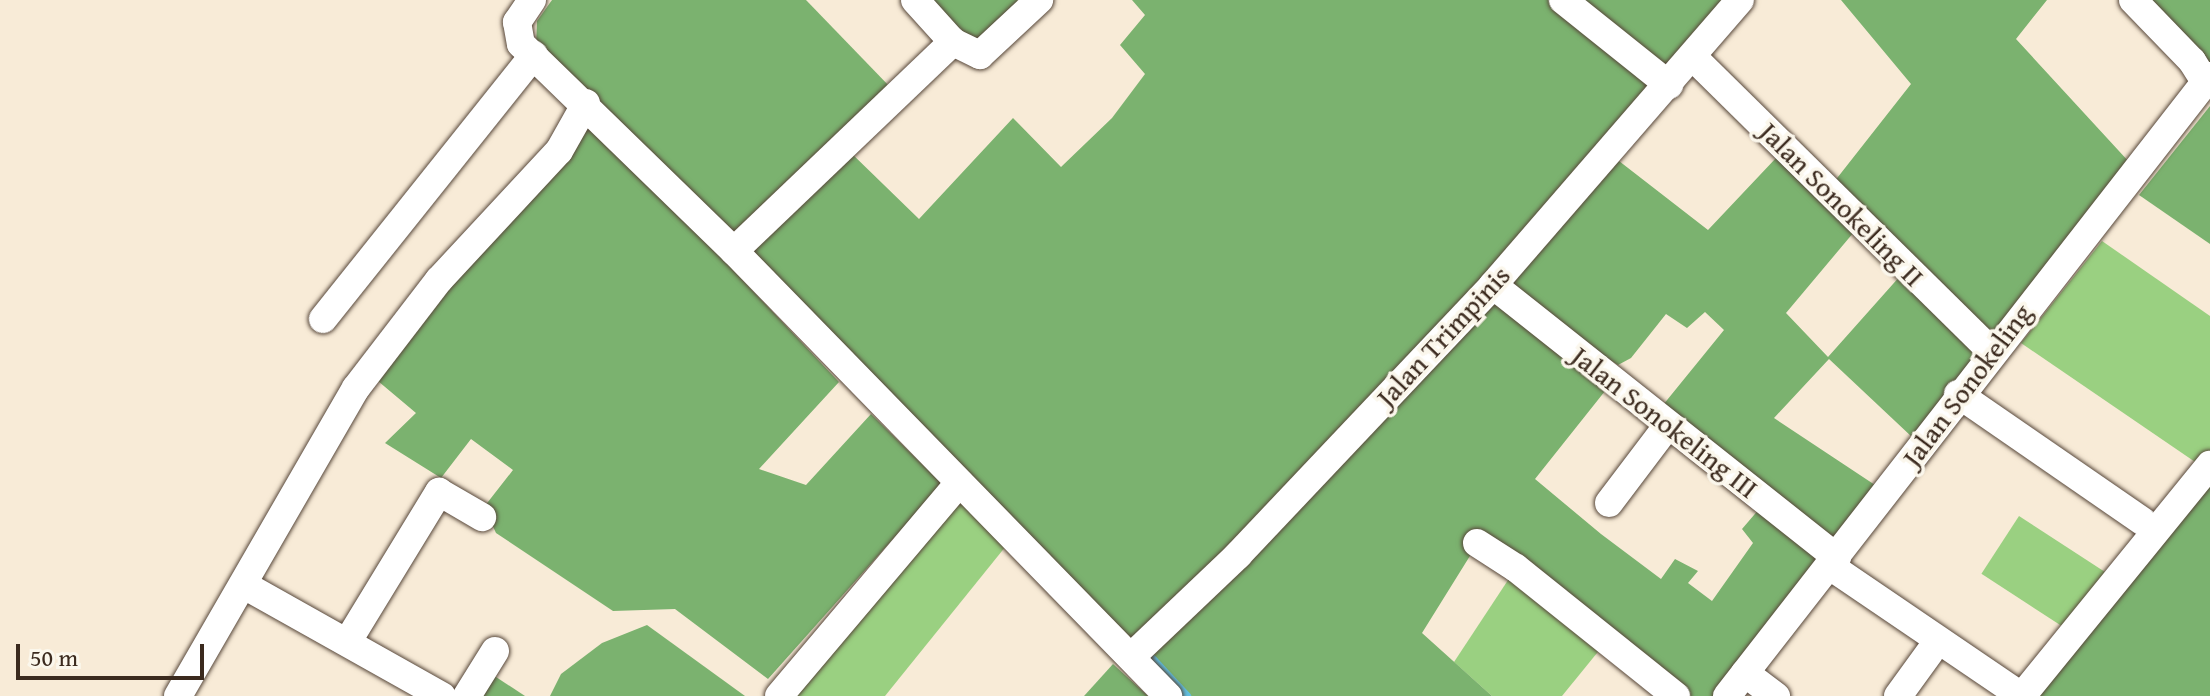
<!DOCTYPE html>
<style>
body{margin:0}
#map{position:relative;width:2210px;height:696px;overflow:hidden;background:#f8ebd7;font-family:"Gentium Book Plus",serif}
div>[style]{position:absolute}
.green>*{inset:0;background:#9ad081;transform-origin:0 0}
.forest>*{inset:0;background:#7bb26f}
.stream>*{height:8px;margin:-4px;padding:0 4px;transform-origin:4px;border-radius:4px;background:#61bedf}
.roads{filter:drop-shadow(0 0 2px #57473a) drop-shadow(0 0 2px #57473a)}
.minor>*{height:28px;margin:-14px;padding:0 14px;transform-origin:14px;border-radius:14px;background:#fff}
span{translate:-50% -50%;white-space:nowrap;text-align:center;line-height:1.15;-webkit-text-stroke:7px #fbf7ec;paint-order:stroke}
.street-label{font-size:28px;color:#3b2a1e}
.scale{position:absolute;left:16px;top:644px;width:188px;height:36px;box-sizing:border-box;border:4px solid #3b2a1e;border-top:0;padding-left:10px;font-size:24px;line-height:28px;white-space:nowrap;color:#3b2a1e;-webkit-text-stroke:6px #fbf7ec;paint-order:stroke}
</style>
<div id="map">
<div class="green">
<div style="clip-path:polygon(2102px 241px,2210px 316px,2210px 454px,2201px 466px,2021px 343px)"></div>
<div style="clip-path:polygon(956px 499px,1006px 546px,885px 696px,793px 696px)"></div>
<div style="left:2019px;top:516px;width:115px;height:69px;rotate:33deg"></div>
<div style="clip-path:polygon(1516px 568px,1606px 642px,1562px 696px,1492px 696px,1454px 662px)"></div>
</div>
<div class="forest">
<div style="clip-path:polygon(552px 0,806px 0,892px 89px,735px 243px,536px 47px,537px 21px)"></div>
<div style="clip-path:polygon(926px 0,1017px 0,1024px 8px,972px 47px)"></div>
<div style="clip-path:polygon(1132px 0,1548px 0,1655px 83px,1484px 283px,1134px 641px,745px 252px,848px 150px,919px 219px,1013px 118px,1061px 167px,1112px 118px,1145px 74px,1120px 45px,1145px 15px)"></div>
<div style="clip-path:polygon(1581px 0,1728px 0,1669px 71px)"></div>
<div style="clip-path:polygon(1841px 0,2047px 0,2016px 39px,2130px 163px,1992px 338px,1834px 182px,1911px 84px)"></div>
<div style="clip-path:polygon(2150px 0,2210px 0,2210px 63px,2206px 61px)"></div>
<div style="clip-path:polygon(2210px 106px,2210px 244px,2139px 195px)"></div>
<div style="clip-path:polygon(593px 122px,839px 382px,759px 469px,806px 485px,871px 414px,942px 484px,768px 679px,675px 609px,613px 611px,496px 533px,484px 507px,513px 470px,471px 439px,441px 478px,385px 443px,416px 413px,372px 376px)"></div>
<div style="clip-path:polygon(1604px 157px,1619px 161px,1708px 230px,1776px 158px,1854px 232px,1786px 313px,1828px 357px,1901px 275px,1980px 349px,1912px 437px,1829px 359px,1774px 418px,1875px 485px,1838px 549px,1663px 405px,1724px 330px,1705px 312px,1687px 328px,1666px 314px,1631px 358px,1618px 365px,1502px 291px,1613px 381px,1535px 479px,1601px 534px,1661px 579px,1675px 559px,1698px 571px,1688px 583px,1712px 601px,1753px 543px,1742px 529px,1760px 508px,1825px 556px,1713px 696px,1690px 696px,1478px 543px,1422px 633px,1492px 696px,1187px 696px,1147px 653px)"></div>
<div style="clip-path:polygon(2210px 475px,2210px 696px,2031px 696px)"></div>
<div style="clip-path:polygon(647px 625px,745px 696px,550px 696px,561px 674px,602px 643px)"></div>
<div style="clip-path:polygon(1113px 664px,1148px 696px,1084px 696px)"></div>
<div style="clip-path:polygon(493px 675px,525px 696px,478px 696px)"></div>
</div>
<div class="stream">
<div style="left:1147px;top:653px;width:59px;rotate:47.1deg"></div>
</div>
<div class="roads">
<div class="minor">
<div style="left:532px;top:0;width:27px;rotate:124deg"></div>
<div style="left:517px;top:22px;width:22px;rotate:80deg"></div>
<div style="left:521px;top:44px;width:297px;rotate:44.2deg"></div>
<div style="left:734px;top:251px;width:622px;rotate:45.72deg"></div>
<div style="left:915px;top:0;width:57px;rotate:47.9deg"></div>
<div style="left:953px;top:42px;width:30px;rotate:26deg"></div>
<div style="left:980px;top:55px;width:81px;rotate:-43deg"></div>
<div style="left:1563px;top:0;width:136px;rotate:38.7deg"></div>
<div style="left:2133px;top:0;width:85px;rotate:46deg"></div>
<div style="left:2192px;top:61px;width:25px;rotate:58deg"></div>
<div style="left:1693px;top:57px;width:419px;rotate:44.6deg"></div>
<div style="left:734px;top:251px;width:303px;rotate:-43.7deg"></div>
<div style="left:1493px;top:285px;width:439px;rotate:38.4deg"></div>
<div style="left:323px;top:319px;width:338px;rotate:-51.4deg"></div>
<div style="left:1958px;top:394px;width:224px;rotate:34.6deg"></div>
<div style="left:1609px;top:503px;width:98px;rotate:-52.9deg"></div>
<div style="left:1477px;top:543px;width:46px;rotate:32.7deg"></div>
<div style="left:1516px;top:568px;width:205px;rotate:38.7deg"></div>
<div style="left:1830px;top:566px;width:231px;rotate:34.2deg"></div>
<div style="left:244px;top:585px;width:227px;rotate:29.3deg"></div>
<div style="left:348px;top:641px;width:175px;rotate:-58.6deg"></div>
<div style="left:439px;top:492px;width:50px;rotate:30.2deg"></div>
<div style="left:1131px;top:657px;width:148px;rotate:-43.6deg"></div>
<div style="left:1238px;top:555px;width:371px;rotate:-46.6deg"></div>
<div style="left:1493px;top:285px;width:377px;rotate:-49.1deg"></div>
<div style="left:1745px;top:673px;width:39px;rotate:37deg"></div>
<div style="left:178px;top:696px;width:356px;rotate:-60deg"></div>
<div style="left:356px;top:388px;width:136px;rotate:-52.5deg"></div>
<div style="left:439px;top:280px;width:176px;rotate:-47.1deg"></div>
<div style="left:559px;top:151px;width:55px;rotate:-60.6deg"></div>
<div style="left:467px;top:696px;width:53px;rotate:-58.1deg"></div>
<div style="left:779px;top:696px;width:279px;rotate:-49.8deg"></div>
<div style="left:1727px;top:696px;width:786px;rotate:-52.08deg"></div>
<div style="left:1898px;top:696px;width:54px;rotate:-54deg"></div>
<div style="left:2022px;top:696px;width:298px;rotate:-50.9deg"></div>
</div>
</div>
<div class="street-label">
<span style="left:1842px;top:204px;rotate:45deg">Jalan Sonokeling II</span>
<span style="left:1443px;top:336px;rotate:-47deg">Jalan Trimpinis</span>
<span style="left:1967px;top:385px;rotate:-53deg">Jalan Sonokeling</span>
<span style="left:1665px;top:422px;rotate:38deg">Jalan Sonokeling III</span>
</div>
<div class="scale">50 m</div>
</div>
